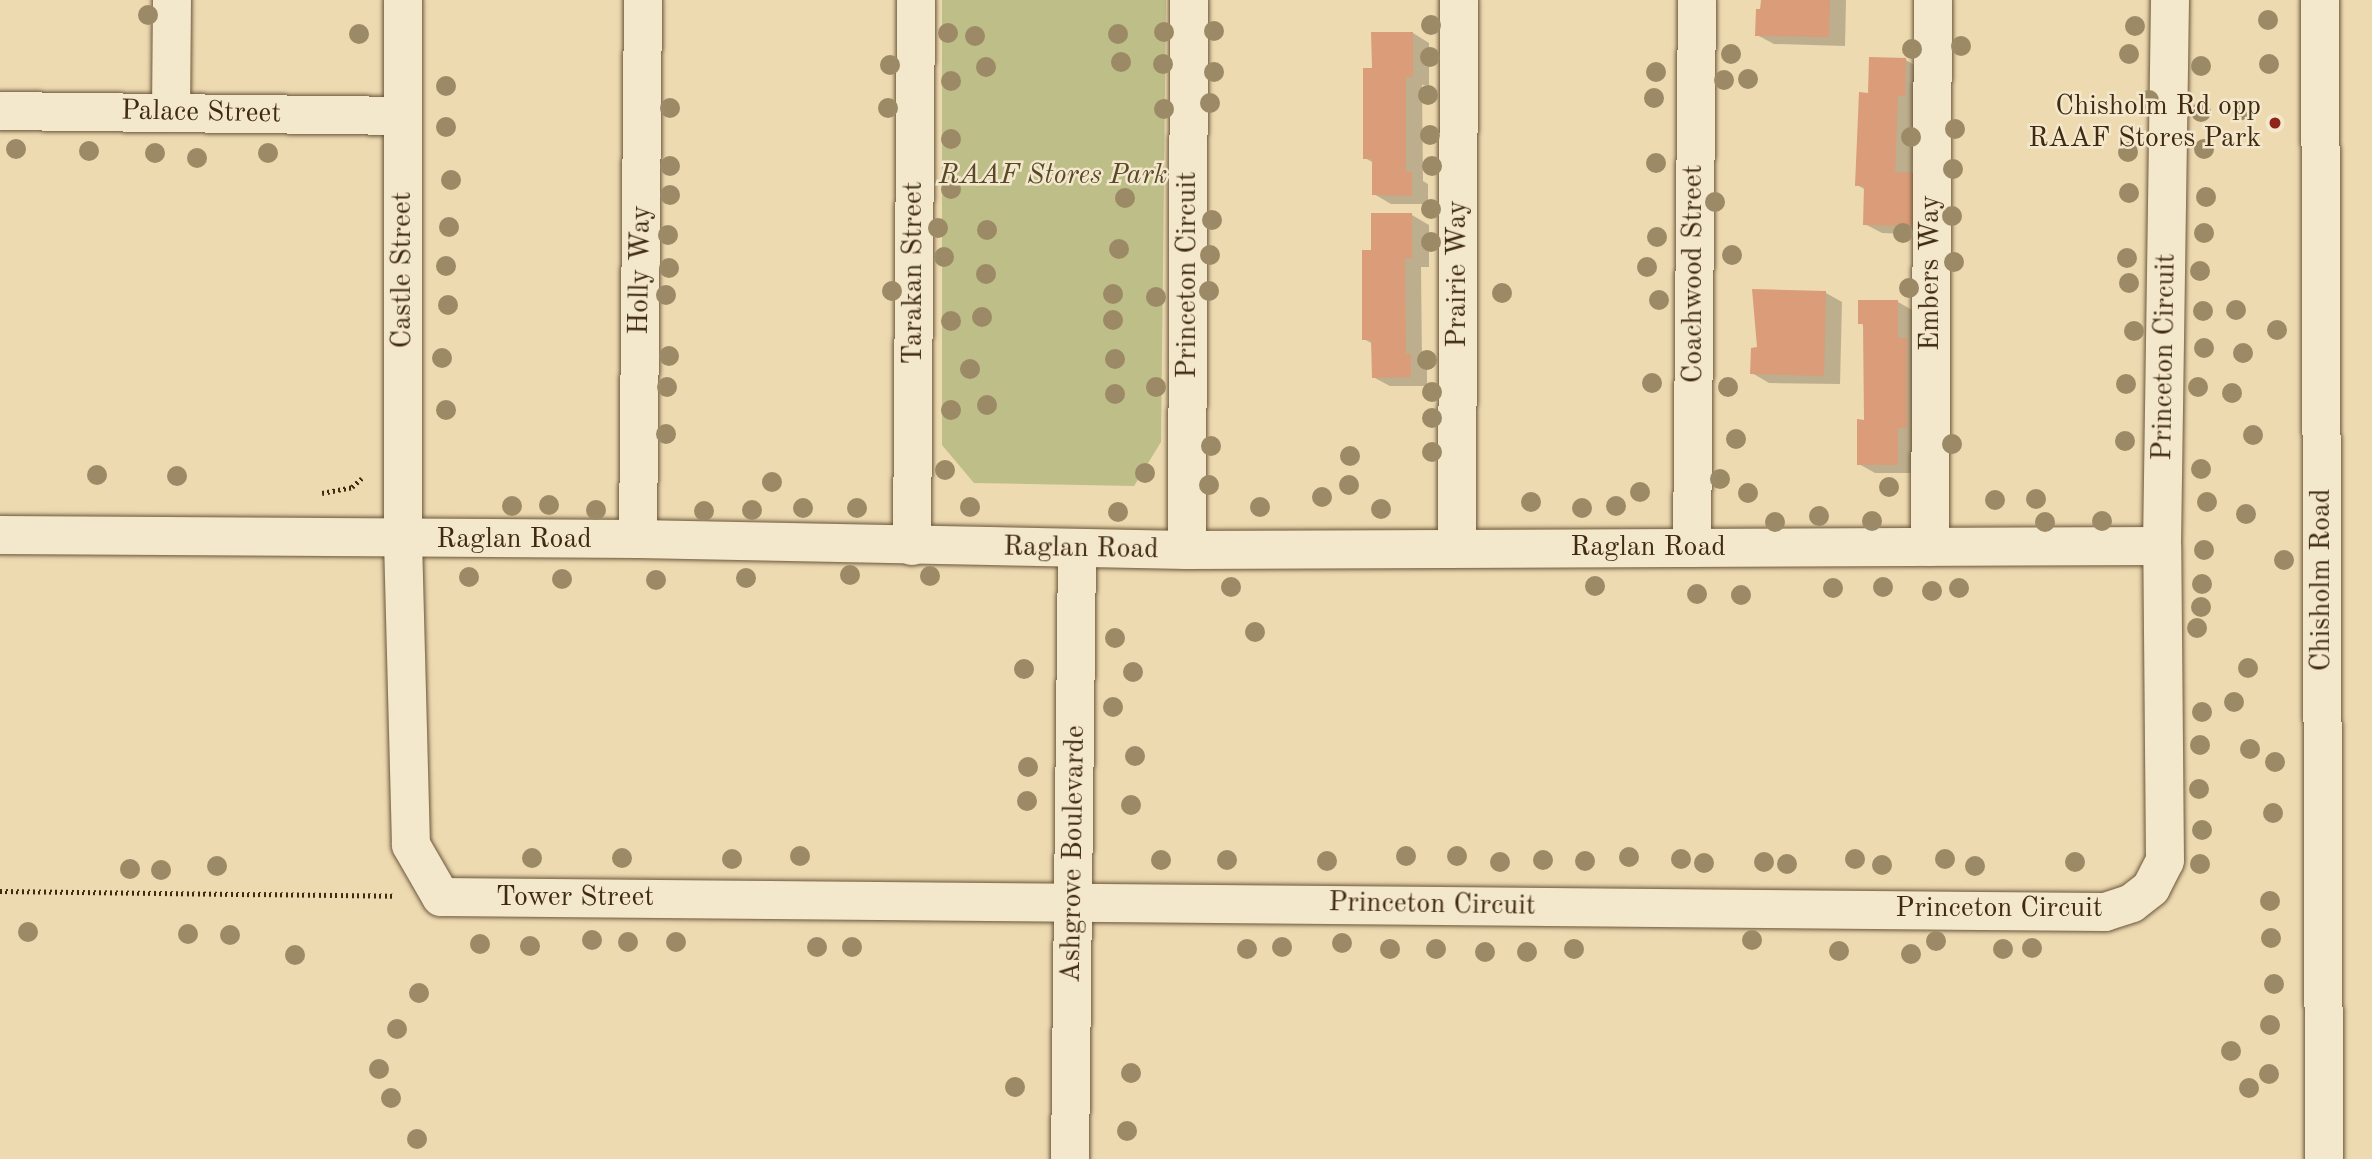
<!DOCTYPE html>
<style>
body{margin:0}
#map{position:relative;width:2372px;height:1159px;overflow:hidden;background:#eddab1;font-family:"Old Standard TT",serif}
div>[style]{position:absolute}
.green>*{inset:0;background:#bdbe88}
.shadow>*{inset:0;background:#0003}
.building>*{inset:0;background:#da9c79}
.path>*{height:4.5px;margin-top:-2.25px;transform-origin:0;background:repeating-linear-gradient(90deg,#402a11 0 2px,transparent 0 5.5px)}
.roads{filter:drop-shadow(0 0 2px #6b5639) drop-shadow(0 0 2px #6b5639)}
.minor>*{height:38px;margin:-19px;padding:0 19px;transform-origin:19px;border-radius:19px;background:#f3e7cc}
.trees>*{width:20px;height:20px;margin:-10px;border-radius:50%;background:#9c8a66}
.dots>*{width:19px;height:19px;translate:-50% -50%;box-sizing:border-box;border:4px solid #f3e7cc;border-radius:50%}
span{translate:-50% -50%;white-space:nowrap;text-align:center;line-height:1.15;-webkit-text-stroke:5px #f3e7cc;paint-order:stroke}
.poi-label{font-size:28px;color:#402a11}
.right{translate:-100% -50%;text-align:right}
.street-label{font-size:28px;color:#402a11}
.park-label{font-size:28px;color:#594829;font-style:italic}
</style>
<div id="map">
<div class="green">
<div style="clip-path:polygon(942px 0,1166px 0,1161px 442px,1134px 486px,974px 483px,942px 445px)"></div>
</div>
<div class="shadow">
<div style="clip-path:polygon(1761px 0,1846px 0,1845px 46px,1774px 44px,1757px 35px)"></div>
<div style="clip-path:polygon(1413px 33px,1429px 43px,1429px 85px,1422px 85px,1423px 181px,1428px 184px,1428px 204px,1391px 204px,1374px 194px,1374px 163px,1365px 158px,1373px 70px)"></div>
<div style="clip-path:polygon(1906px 60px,1922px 70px,1914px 104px,1912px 175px,1930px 235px,1882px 233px,1865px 224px,1866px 190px,1857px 185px,1869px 95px)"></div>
<div style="clip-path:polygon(1412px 215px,1429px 225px,1429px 267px,1421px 267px,1422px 362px,1427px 365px,1427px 386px,1390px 386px,1373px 377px,1373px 344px,1364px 339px,1373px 251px)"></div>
<div style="clip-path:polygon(1826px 293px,1842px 302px,1840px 384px,1769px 383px,1752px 373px,1758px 349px)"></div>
<div style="clip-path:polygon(1898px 302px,1914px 311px,1914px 473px,1875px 473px,1859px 464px,1866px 422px,1865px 326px,1860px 323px)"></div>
</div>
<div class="building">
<div style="clip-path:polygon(1761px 0,1830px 0,1829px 37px,1755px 36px,1756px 9px,1761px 9px)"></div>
<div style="clip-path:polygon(1371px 32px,1413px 32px,1413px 77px,1406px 77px,1406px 172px,1412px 172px,1412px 196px,1372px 195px,1372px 159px,1363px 159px,1363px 68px,1372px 68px)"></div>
<div style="clip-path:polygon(1869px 57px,1906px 58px,1905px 96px,1898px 96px,1895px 172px,1916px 173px,1914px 226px,1863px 225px,1864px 186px,1855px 186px,1859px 92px,1868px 93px)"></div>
<div style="clip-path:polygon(1371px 213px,1412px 213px,1412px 259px,1405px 258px,1406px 354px,1411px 354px,1411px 377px,1372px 378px,1371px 340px,1362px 340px,1362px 250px,1371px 250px)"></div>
<div style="clip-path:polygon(1752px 289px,1826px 291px,1824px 376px,1750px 374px,1751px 348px,1757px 347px)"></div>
<div style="clip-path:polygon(1858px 300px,1898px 300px,1898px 338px,1907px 338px,1907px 428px,1898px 428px,1898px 465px,1857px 465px,1857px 419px,1864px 420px,1863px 324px,1858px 324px)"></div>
</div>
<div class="path">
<div style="left:322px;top:493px;width:31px;rotate:-11deg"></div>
<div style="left:352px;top:487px;width:13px;rotate:-42deg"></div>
<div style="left:0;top:891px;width:395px;rotate:0.7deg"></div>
</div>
<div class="roads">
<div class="minor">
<div style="left:403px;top:0;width:540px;rotate:90deg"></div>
<div style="left:403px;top:540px;width:305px;rotate:88.5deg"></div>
<div style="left:411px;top:845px;width:60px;rotate:60deg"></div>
<div style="left:441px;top:897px;width:1664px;rotate:0.52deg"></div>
<div style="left:2105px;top:912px;width:28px;rotate:-18deg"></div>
<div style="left:2132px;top:903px;width:24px;rotate:-38deg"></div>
<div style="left:2151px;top:888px;width:30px;rotate:-63deg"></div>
<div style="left:2165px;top:861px;width:315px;rotate:-90.5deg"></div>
<div style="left:2162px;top:546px;width:546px;rotate:-89.16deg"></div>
<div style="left:2320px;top:0;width:1159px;rotate:89.8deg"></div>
<div style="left:0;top:111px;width:402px;rotate:0.7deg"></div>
<div style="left:171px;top:113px;width:113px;rotate:-89.5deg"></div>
<div style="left:0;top:535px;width:638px;rotate:0.36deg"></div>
<div style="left:638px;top:539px;width:549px;rotate:1.15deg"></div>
<div style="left:1187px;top:550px;width:975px;rotate:-0.24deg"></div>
<div style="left:638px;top:539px;width:539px;rotate:-89.47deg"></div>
<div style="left:912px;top:546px;width:546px;rotate:-89.58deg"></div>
<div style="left:1930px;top:547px;width:547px;rotate:-89.69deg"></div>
<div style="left:1457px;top:548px;width:548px;rotate:-89.79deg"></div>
<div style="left:1692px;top:548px;width:548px;rotate:-89.48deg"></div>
<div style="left:1187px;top:550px;width:550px;rotate:-89.79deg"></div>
<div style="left:1070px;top:1159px;width:610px;rotate:-89.34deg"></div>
</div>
</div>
<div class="trees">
<div style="left:148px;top:15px"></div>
<div style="left:2268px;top:20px"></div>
<div style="left:1431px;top:25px"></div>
<div style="left:2135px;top:26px"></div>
<div style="left:1214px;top:31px"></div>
<div style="left:1164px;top:32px"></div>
<div style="left:948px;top:33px"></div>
<div style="left:359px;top:34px"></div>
<div style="left:1118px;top:34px"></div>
<div style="left:975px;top:36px"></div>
<div style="left:1961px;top:46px"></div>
<div style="left:1912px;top:49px"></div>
<div style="left:1731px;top:54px"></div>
<div style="left:2129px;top:54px"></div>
<div style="left:1430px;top:57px"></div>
<div style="left:1121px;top:62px"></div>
<div style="left:1163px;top:64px"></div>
<div style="left:2269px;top:64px"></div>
<div style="left:890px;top:65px"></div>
<div style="left:2201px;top:66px"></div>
<div style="left:986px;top:67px"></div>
<div style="left:1214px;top:72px"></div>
<div style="left:1656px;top:72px"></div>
<div style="left:1748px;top:79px"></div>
<div style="left:1724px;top:80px"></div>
<div style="left:951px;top:81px"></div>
<div style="left:446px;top:86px"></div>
<div style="left:1428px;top:95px"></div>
<div style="left:1654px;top:98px"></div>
<div style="left:2149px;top:100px"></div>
<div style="left:1210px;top:103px"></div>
<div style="left:670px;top:108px"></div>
<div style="left:888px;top:108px"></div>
<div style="left:1164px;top:109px"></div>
<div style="left:2242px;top:110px"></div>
<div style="left:2201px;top:112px"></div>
<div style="left:446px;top:127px"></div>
<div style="left:1955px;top:129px"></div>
<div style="left:1430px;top:135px"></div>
<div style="left:1911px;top:137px"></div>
<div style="left:951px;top:139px"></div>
<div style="left:16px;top:149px"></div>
<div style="left:2204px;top:149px"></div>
<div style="left:89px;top:151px"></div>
<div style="left:2128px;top:152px"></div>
<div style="left:155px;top:153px"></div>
<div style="left:268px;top:153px"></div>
<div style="left:197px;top:158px"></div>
<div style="left:1656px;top:163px"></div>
<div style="left:670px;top:166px"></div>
<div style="left:1432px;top:166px"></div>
<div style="left:1953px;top:169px"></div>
<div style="left:451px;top:180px"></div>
<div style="left:951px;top:189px"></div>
<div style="left:2129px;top:193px"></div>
<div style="left:670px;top:195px"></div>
<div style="left:2206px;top:197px"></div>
<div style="left:1125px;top:198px"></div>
<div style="left:1715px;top:202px"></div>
<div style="left:1431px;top:209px"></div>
<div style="left:1952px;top:216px"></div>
<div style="left:1212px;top:220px"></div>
<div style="left:449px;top:227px"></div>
<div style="left:938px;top:228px"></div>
<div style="left:987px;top:230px"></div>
<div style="left:1903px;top:233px"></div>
<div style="left:2204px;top:233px"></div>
<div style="left:668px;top:235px"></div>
<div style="left:1657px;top:237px"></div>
<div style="left:1431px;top:242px"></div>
<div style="left:1119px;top:249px"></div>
<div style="left:1210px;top:255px"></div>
<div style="left:1732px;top:255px"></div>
<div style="left:944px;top:257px"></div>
<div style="left:2127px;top:258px"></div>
<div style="left:1954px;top:262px"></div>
<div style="left:446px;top:266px"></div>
<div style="left:1647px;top:267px"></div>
<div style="left:669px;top:268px"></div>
<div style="left:2200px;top:271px"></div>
<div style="left:986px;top:274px"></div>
<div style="left:2129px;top:283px"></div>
<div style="left:1909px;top:288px"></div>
<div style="left:892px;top:291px"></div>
<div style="left:1209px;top:291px"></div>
<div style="left:1502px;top:293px"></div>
<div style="left:1113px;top:294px"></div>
<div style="left:666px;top:295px"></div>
<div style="left:1156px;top:297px"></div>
<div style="left:1659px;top:300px"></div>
<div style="left:448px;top:305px"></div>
<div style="left:2236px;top:310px"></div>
<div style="left:2203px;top:311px"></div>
<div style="left:982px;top:317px"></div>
<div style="left:1113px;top:320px"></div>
<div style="left:951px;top:321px"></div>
<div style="left:2277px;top:330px"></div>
<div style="left:2134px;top:331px"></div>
<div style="left:2204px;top:348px"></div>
<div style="left:2243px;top:353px"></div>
<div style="left:669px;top:356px"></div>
<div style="left:442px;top:358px"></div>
<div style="left:1115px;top:359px"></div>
<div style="left:1427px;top:360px"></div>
<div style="left:970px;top:369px"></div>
<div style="left:1652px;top:383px"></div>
<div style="left:2126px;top:384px"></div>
<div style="left:667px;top:387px"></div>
<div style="left:1156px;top:387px"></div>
<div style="left:1728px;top:387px"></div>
<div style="left:2198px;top:387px"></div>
<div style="left:1432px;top:392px"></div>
<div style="left:2232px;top:393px"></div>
<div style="left:1115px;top:394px"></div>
<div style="left:987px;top:405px"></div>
<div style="left:446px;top:410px"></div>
<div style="left:951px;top:410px"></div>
<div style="left:1432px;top:418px"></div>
<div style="left:666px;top:434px"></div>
<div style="left:2253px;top:435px"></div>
<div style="left:1736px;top:439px"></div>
<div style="left:2125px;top:441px"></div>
<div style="left:1952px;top:444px"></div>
<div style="left:1211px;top:446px"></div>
<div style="left:1432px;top:452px"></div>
<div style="left:1350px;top:456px"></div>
<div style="left:2201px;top:469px"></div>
<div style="left:945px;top:470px"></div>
<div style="left:1145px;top:473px"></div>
<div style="left:97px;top:475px"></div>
<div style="left:177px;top:476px"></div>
<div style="left:1720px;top:479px"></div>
<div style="left:772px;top:482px"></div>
<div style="left:1209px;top:485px"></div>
<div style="left:1349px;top:485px"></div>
<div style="left:1889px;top:487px"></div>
<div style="left:1640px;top:492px"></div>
<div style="left:1748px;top:493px"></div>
<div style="left:1322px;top:497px"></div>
<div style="left:2036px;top:499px"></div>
<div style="left:1995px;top:500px"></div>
<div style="left:1531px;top:502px"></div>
<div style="left:2207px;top:502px"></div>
<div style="left:549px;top:505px"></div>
<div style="left:512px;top:506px"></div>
<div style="left:1616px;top:506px"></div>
<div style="left:970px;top:507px"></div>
<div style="left:1260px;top:507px"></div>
<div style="left:803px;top:508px"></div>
<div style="left:857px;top:508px"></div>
<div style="left:1582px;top:508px"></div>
<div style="left:1381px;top:509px"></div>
<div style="left:596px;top:510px"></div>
<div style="left:752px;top:510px"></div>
<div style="left:704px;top:511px"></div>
<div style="left:1118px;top:512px"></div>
<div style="left:2246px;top:514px"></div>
<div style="left:1819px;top:516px"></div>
<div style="left:1872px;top:521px"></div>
<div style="left:2102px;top:521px"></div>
<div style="left:1775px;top:522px"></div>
<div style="left:2045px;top:522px"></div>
<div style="left:2204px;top:550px"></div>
<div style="left:2284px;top:560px"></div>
<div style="left:850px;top:575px"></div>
<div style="left:930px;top:576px"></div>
<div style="left:469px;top:577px"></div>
<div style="left:746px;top:578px"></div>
<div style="left:562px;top:579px"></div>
<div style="left:656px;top:580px"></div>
<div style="left:2202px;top:584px"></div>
<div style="left:1595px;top:586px"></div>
<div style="left:1231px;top:587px"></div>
<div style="left:1883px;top:587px"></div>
<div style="left:1833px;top:588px"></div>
<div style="left:1959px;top:588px"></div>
<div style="left:1932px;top:591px"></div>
<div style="left:1697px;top:594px"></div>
<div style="left:1741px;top:595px"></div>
<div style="left:2201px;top:607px"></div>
<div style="left:2197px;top:628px"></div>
<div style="left:1255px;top:632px"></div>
<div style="left:1115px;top:638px"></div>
<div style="left:2248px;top:668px"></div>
<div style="left:1024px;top:669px"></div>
<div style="left:1133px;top:672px"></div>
<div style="left:2234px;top:702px"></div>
<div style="left:1113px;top:707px"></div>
<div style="left:2202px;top:712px"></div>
<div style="left:2200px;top:745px"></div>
<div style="left:2250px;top:749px"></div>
<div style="left:1135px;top:756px"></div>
<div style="left:2275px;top:762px"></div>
<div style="left:1028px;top:767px"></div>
<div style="left:2199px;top:789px"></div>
<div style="left:1027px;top:801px"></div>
<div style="left:1131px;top:805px"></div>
<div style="left:2273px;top:813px"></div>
<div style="left:2202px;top:830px"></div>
<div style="left:800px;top:856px"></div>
<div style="left:1406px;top:856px"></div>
<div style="left:1457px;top:856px"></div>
<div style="left:1629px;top:857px"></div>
<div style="left:532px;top:858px"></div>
<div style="left:622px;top:858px"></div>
<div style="left:732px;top:859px"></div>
<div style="left:1681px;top:859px"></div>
<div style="left:1855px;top:859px"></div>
<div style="left:1945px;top:859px"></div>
<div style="left:1161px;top:860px"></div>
<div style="left:1227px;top:860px"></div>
<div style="left:1543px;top:860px"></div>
<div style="left:1327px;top:861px"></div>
<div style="left:1585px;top:861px"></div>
<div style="left:1500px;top:862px"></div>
<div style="left:1764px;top:862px"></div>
<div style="left:2075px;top:862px"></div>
<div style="left:1704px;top:863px"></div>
<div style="left:1787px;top:864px"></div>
<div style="left:2200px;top:864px"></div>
<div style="left:1882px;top:865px"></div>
<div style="left:217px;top:866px"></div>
<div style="left:1975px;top:866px"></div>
<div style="left:130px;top:869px"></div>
<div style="left:161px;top:870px"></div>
<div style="left:2270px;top:901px"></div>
<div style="left:28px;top:932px"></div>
<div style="left:188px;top:934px"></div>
<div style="left:230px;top:935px"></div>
<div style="left:2271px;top:938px"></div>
<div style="left:592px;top:940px"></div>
<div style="left:1752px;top:940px"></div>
<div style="left:1936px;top:941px"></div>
<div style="left:628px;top:942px"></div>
<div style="left:676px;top:942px"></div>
<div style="left:1342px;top:943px"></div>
<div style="left:480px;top:944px"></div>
<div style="left:530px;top:946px"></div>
<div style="left:817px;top:947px"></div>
<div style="left:852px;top:947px"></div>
<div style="left:1282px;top:947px"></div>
<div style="left:2032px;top:948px"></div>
<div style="left:1247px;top:949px"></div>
<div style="left:1390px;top:949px"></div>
<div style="left:1436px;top:949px"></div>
<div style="left:1574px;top:949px"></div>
<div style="left:2003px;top:949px"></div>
<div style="left:1839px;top:951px"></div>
<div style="left:1485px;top:952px"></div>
<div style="left:1527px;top:952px"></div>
<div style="left:1911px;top:954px"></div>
<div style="left:295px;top:955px"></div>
<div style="left:2274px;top:984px"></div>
<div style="left:419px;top:993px"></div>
<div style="left:2270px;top:1025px"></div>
<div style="left:397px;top:1029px"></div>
<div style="left:2231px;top:1051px"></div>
<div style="left:379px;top:1069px"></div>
<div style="left:1131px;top:1073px"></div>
<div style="left:2269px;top:1074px"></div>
<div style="left:1015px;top:1087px"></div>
<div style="left:2249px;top:1088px"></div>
<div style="left:391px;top:1098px"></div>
<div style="left:1127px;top:1131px"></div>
<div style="left:417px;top:1139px"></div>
</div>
<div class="dots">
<div style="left:2275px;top:123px;background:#8f2418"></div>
</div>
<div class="poi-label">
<span class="right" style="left:2261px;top:123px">Chisholm Rd opp<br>RAAF Stores Park</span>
</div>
<div class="street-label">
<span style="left:201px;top:113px;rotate:1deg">Palace Street</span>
<span style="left:403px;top:270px;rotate:-90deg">Castle Street</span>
<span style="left:641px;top:270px;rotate:-89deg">Holly Way</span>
<span style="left:914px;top:273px;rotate:-90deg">Tarakan Street</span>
<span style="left:1931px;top:273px;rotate:-90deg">Embers Way</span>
<span style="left:1458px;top:274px;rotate:-90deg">Prairie Way</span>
<span style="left:1694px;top:274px;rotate:-90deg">Coachwood Street</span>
<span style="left:1188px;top:275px;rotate:-90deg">Princeton Circuit</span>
<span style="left:2165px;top:357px;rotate:-89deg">Princeton Circuit</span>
<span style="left:514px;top:540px">Raglan Road</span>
<span style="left:1648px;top:548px">Raglan Road</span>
<span style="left:1081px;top:549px;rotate:1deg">Raglan Road</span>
<span style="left:2322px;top:580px;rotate:-90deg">Chisholm Road</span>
<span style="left:1074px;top:854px;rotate:-89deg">Ashgrove Boulevarde</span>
<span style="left:575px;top:898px">Tower Street</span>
<span style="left:1432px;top:905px;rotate:1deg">Princeton Circuit</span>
<span style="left:1999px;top:909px">Princeton Circuit</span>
</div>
<div class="park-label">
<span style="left:1053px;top:176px">RAAF Stores Park</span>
</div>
</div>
